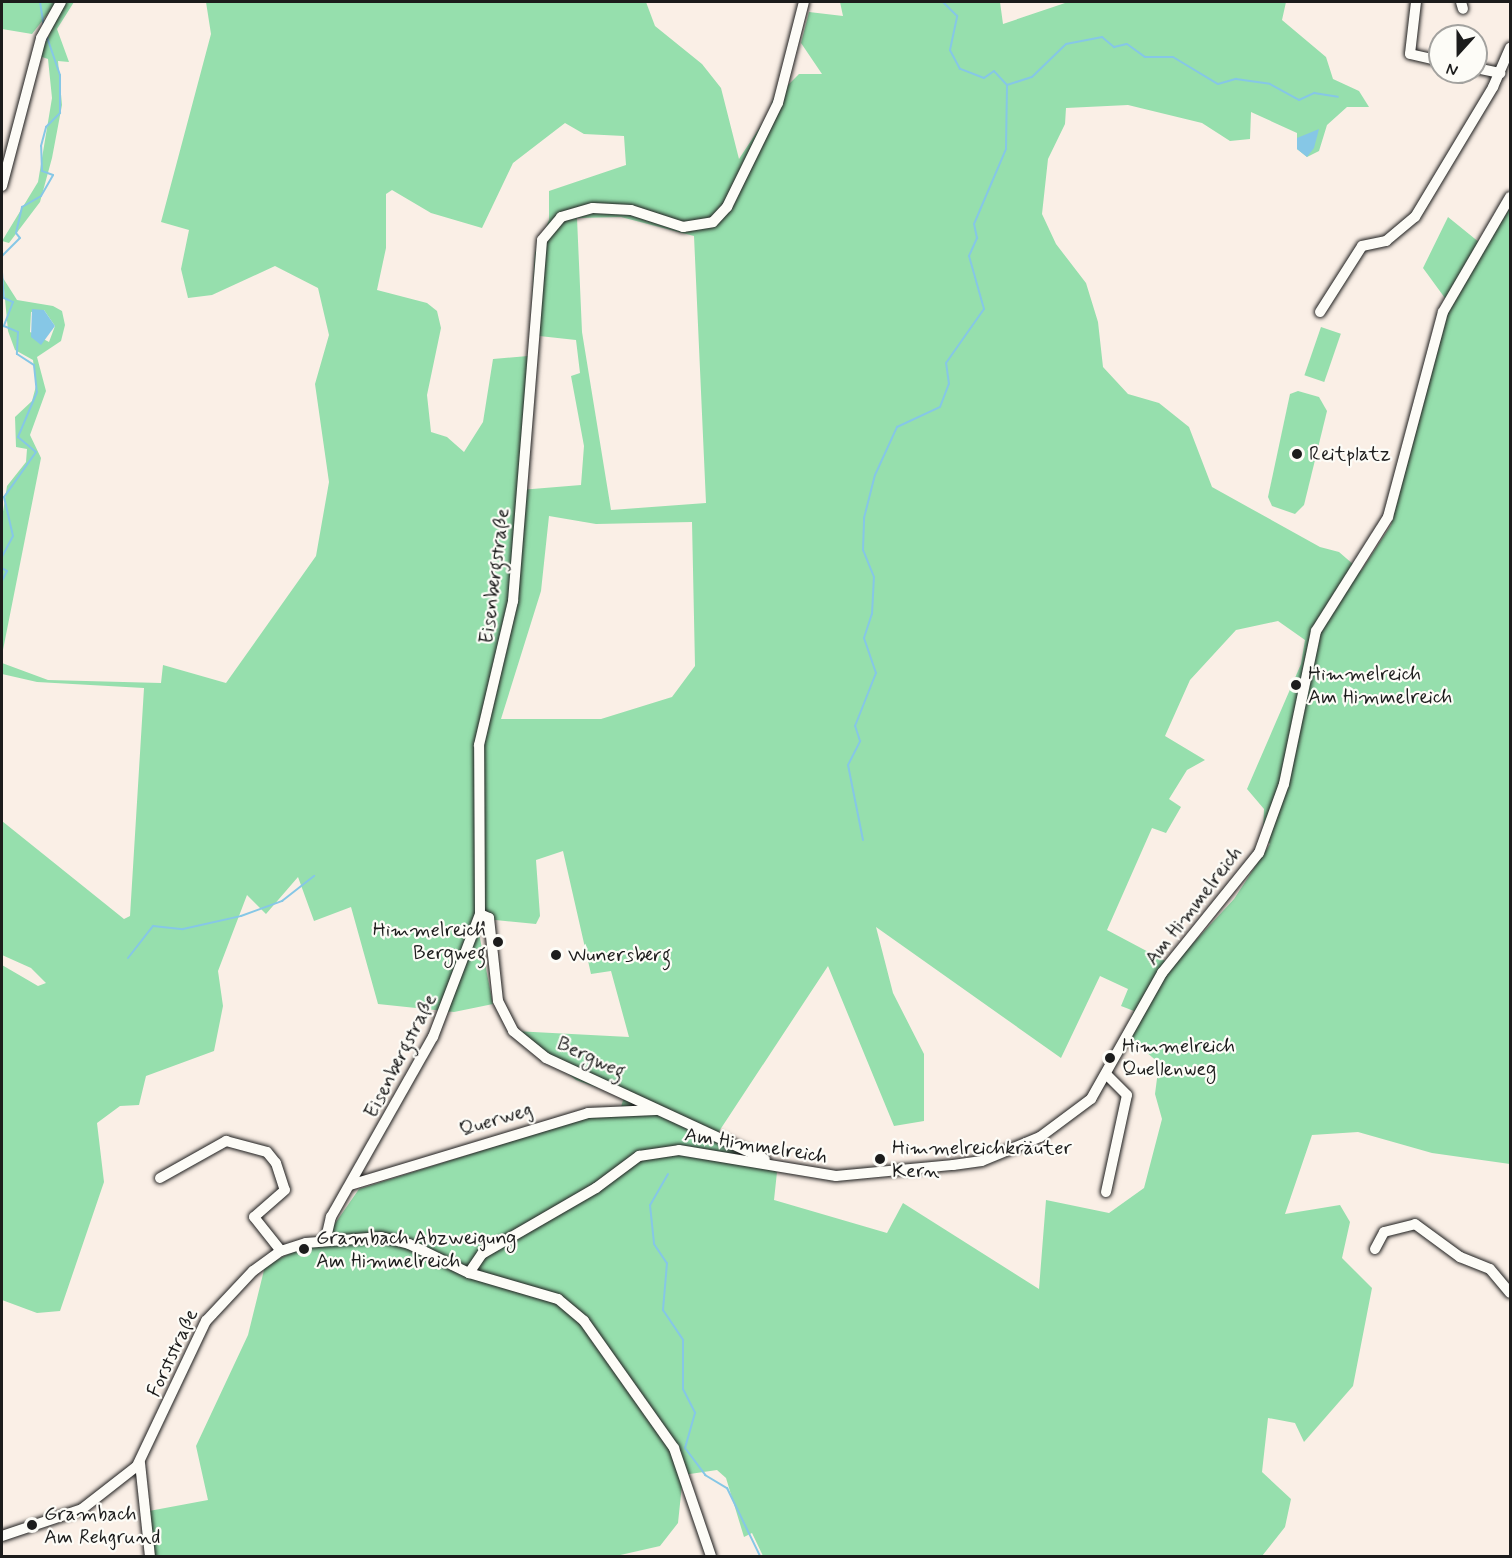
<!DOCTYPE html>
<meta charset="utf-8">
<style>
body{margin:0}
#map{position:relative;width:1512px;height:1558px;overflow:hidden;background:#faefe6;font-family:Mynerve,sans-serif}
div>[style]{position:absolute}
.green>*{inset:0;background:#96dfad;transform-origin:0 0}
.water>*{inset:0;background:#86c7e6}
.stream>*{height:2px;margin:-1px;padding:0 1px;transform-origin:1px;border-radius:1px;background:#86c7e6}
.roads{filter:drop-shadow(0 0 2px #1c1c1c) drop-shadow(0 0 2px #1c1c1c)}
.minor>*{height:10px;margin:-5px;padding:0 5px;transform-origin:5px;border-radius:5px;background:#fdfcf7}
.dots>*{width:16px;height:16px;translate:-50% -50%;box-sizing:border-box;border:3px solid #fdfcf7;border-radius:50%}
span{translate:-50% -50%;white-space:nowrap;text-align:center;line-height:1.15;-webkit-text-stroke:4.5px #fdfcf7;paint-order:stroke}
.poi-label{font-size:20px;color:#1c1c1c}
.left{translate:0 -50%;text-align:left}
.right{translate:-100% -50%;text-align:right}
.street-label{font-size:20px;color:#1c1c1c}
.frame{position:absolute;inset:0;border:3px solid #1c1c1c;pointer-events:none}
.north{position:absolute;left:1428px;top:24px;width:60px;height:60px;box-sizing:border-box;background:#fdfcf7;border:2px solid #a3a29f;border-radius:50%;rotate:201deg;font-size:16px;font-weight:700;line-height:24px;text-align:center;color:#1c1c1c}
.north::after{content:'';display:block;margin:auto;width:21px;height:27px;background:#1c1c1c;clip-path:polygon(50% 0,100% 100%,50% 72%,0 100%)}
</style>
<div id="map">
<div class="green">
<div style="clip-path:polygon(2px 2px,57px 2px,32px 34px,2px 29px)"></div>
<div style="clip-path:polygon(65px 2px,74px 2px,57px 29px,69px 62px,58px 61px,62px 105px,52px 158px,40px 202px,9px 243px,2px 241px,38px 182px,52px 98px,48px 59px,39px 56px)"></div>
<div style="clip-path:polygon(evenodd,206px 2px,646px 2px,655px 26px,702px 64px,721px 88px,739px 159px,766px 118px,779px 85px,787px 86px,799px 74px,822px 74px,801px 43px,809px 12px,843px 16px,840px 2px,1000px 2px,1003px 24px,1068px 2px,1286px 2px,1282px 20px,1326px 57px,1333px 79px,1359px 91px,1369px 107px,1347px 107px,1327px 125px,1319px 151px,1307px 157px,1297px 149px,1297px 133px,1251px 112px,1250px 139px,1230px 141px,1202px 123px,1128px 105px,1066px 108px,1065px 124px,1048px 159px,1042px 214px,1056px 244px,1086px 283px,1098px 322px,1103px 367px,1128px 394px,1159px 403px,1189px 427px,1212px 487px,1320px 547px,1339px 552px,1361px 571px,1391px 525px,1450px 305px,1423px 268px,1448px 217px,1485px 247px,1510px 208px,1510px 1164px,1432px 1153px,1358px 1132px,1312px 1135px,1285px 1214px,1340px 1205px,1350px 1222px,1342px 1258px,1372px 1288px,1353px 1386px,1304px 1442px,1295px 1423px,1268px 1418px,1262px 1472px,1291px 1499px,1285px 1527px,1262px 1556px,763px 1556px,752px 1533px,744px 1537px,726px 1478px,717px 1470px,683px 1475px,678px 1523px,660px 1546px,616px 1556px,154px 1556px,149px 1511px,208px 1500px,196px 1446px,248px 1335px,265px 1266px,327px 1235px,359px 1189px,621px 1107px,624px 1097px,576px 1080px,514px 1031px,629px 1037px,611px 971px,591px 974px,563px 851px,536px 860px,540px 916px,536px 924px,476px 918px,493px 1004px,454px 1012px,378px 1004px,351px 907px,314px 921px,298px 877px,266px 914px,247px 895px,218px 971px,223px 1006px,214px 1051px,146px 1076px,139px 1105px,120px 1106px,97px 1123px,104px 1182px,60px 1311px,37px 1313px,2px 1300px,2px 965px,38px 986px,46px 983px,31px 968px,2px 955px,2px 821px,124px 919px,130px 916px,144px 688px,37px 682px,2px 674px,2px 663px,48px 680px,161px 683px,163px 665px,226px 683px,316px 556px,329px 482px,315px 384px,329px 335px,318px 288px,275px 266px,212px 295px,188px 298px,181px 269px,189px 230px,161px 222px,211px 34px,206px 2px,565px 123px,584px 134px,624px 136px,626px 165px,549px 191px,549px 220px,535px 253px,530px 335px,576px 340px,580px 373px,571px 376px,584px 446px,581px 485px,520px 490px,528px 356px,493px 359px,483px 422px,464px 452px,447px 437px,431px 432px,427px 395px,441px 328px,437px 311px,427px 303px,377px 290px,386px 248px,386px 194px,392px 190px,431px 213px,482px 228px,513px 163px,565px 123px,206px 2px,621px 217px,694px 236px,706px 503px,611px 510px,582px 332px,577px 218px,621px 217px,206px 2px,549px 516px,596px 524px,692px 522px,695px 666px,672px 697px,601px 719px,501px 719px,541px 591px,549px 516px,206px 2px,1278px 621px,1305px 640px,1301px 664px,1247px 789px,1264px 809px,1263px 834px,1270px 844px,1234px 899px,1173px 965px,1107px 930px,1152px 828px,1166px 833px,1181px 807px,1169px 799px,1187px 770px,1205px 760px,1165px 736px,1190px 680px,1236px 630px,1278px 621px,206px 2px,876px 927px,1061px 1058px,1100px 976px,1128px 989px,1121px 1006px,1134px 1011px,1124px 1033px,1159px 1063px,1155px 1094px,1162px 1119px,1144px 1188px,1109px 1213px,1046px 1200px,1039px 1289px,903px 1203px,887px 1233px,774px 1200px,777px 1172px,714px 1139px,828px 966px,894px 1126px,924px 1121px,924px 1054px,893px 993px,876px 927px)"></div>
<div style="clip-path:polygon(evenodd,3px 278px,17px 300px,53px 306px,62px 311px,65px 325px,61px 341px,37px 357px,46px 391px,30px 435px,41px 458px,2px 655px,2px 518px,7px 486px,26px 462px,27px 449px,16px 447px,15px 417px,32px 401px,36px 386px,33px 360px,15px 350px,8px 331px,3px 278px,44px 310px,55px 326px,49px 342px,30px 332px,31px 312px,44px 310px)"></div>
<div style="left:1321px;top:327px;width:21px;height:51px;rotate:19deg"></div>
<div style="clip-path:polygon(1298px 391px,1319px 397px,1327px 411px,1304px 505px,1295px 514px,1272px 506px,1268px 497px,1290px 394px)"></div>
</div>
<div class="water">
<div style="clip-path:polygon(1319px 129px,1314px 148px,1307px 157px,1297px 149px,1297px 138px)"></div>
<div style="clip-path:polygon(32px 309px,44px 310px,55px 326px,41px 345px,31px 337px)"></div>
</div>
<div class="stream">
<div style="left:40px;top:2px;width:24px;rotate:81deg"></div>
<div style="left:1007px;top:85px;width:26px;rotate:-18deg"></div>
<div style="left:1032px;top:77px;width:47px;rotate:-44.1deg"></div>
<div style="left:1066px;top:44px;width:37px;rotate:-11deg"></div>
<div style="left:1102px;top:37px;width:16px;rotate:40deg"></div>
<div style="left:1114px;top:47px;width:13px;rotate:-13deg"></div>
<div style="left:1127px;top:44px;width:22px;rotate:36deg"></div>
<div style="left:1145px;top:57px;width:28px"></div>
<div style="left:1173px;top:57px;width:52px;rotate:31deg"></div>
<div style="left:1218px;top:84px;width:19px;rotate:-16deg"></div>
<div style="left:1236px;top:79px;width:34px;rotate:8deg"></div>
<div style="left:1270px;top:84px;width:33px;rotate:29deg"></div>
<div style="left:1299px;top:100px;width:17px;rotate:-25deg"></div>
<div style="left:1314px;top:93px;width:24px;rotate:9deg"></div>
<div style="left:2px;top:256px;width:25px;rotate:-45deg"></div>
<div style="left:20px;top:238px;width:6px;rotate:-129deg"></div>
<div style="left:16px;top:233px;width:27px;rotate:-77deg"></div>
<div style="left:22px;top:207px;width:22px;rotate:-30deg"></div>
<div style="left:41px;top:196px;width:24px;rotate:-60deg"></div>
<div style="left:53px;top:175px;width:12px;rotate:-160deg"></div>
<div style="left:42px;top:171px;width:25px;rotate:-92deg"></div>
<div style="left:41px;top:146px;width:20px;rotate:-75deg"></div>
<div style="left:46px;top:127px;width:20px;rotate:-45deg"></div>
<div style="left:60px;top:113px;width:38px;rotate:-90deg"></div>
<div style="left:60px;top:75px;width:39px;rotate:-109deg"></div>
<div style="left:2px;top:272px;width:26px;rotate:86deg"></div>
<div style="left:4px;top:298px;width:10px;rotate:24deg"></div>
<div style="left:13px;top:302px;width:26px;rotate:111deg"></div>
<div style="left:4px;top:326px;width:15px;rotate:23deg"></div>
<div style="left:18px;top:332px;width:22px;rotate:93deg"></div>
<div style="left:17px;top:354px;width:20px;rotate:33deg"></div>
<div style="left:34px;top:365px;width:27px;rotate:84deg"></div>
<div style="left:37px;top:392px;width:49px;rotate:112.9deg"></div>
<div style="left:18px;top:437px;width:23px;rotate:40deg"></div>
<div style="left:36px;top:452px;width:55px;rotate:125.4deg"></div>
<div style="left:4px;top:497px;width:40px;rotate:77deg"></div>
<div style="left:13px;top:536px;width:24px;rotate:118deg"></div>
<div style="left:2px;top:568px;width:6px;rotate:31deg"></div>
<div style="left:7px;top:571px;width:11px;rotate:117deg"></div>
<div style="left:863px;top:840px;width:76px;rotate:-101.3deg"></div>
<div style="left:848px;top:765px;width:27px;rotate:-63deg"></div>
<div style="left:860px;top:741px;width:16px;rotate:-108deg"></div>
<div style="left:855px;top:726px;width:57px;rotate:-68.4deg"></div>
<div style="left:876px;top:673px;width:37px;rotate:-109deg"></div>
<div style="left:864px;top:638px;width:25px;rotate:-72deg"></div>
<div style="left:872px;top:614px;width:37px;rotate:-87deg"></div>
<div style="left:874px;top:577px;width:29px;rotate:-112deg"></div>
<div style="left:863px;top:550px;width:32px;rotate:-88deg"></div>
<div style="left:864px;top:518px;width:44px;rotate:-75.7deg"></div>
<div style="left:875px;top:475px;width:53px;rotate:-65.4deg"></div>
<div style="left:897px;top:427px;width:47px;rotate:-24.9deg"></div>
<div style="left:940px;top:407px;width:25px;rotate:-69deg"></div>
<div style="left:949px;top:384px;width:21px;rotate:-98deg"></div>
<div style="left:946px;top:363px;width:66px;rotate:-54.9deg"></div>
<div style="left:984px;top:309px;width:55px;rotate:-105.8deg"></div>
<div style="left:969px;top:256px;width:20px;rotate:-66deg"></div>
<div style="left:977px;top:238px;width:14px;rotate:-102deg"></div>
<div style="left:974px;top:224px;width:82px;rotate:-66.9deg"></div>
<div style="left:1006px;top:149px;width:64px;rotate:-89.1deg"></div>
<div style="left:1007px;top:85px;width:19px;rotate:-133deg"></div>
<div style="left:994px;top:71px;width:12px;rotate:145deg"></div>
<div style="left:984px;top:78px;width:26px;rotate:-159deg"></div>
<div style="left:960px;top:69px;width:21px;rotate:-118deg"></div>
<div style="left:950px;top:50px;width:35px;rotate:-78deg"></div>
<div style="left:957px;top:16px;width:20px;rotate:-135deg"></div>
<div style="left:128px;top:958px;width:41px;rotate:-52deg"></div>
<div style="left:153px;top:926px;width:30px;rotate:6deg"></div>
<div style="left:183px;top:929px;width:59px;rotate:-12.6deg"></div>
<div style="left:241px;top:916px;width:44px;rotate:-20.1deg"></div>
<div style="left:282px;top:901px;width:41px;rotate:-38deg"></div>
<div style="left:668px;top:1174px;width:36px;rotate:120deg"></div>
<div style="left:650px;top:1205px;width:39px;rotate:84deg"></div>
<div style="left:654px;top:1244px;width:23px;rotate:56deg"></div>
<div style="left:667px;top:1263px;width:47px;rotate:94.9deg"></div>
<div style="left:663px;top:1310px;width:36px;rotate:56deg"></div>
<div style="left:683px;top:1340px;width:49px;rotate:90deg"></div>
<div style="left:683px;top:1389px;width:27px;rotate:63deg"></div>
<div style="left:695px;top:1413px;width:36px;rotate:106deg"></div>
<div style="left:685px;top:1448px;width:34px;rotate:53deg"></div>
<div style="left:705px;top:1475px;width:26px;rotate:31deg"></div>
<div style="left:727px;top:1488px;width:76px;rotate:64.1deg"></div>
</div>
<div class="roads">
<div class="minor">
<div style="left:1416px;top:2px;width:52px;rotate:96.6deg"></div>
<div style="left:1410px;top:54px;width:31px;rotate:13deg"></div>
<div style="left:1461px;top:2px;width:7px;rotate:74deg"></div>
<div style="left:1476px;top:68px;width:25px;rotate:12deg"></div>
<div style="left:2px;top:186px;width:153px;rotate:-75.2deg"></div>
<div style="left:41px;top:38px;width:41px;rotate:-60.9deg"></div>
<div style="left:1320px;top:312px;width:78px;rotate:-57.5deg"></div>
<div style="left:1362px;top:246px;width:25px;rotate:-12deg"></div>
<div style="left:1386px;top:241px;width:38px;rotate:-40deg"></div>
<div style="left:1415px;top:217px;width:152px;rotate:-59deg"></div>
<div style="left:1493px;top:87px;width:43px;rotate:-66.4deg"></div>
<div style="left:480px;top:914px;width:10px;rotate:24deg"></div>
<div style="left:489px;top:918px;width:83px;rotate:83.8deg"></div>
<div style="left:498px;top:1001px;width:34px;rotate:63deg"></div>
<div style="left:513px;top:1031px;width:43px;rotate:39.3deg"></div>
<div style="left:546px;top:1058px;width:241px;rotate:24.8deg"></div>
<div style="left:160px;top:1178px;width:76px;rotate:-29.3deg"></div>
<div style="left:226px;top:1141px;width:42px;rotate:15deg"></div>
<div style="left:267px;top:1152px;width:14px;rotate:51deg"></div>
<div style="left:276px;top:1163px;width:28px;rotate:72deg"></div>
<div style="left:285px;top:1190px;width:41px;rotate:138.9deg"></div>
<div style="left:254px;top:1217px;width:43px;rotate:51.5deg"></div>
<div style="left:350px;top:1185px;width:249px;rotate:-16.8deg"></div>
<div style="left:588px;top:1113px;width:68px;rotate:-2.5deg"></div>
<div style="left:1106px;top:1192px;width:99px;rotate:-77.8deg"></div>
<div style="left:1127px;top:1095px;width:28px;rotate:-135deg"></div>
<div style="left:326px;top:1238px;width:22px;rotate:-77deg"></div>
<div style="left:331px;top:1217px;width:207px;rotate:-60.5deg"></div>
<div style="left:433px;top:1037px;width:132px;rotate:-69.1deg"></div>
<div style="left:480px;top:914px;width:169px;rotate:-90.3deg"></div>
<div style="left:479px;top:745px;width:148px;rotate:-76.7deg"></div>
<div style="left:513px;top:601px;width:362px;rotate:-85.4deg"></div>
<div style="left:542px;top:240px;width:30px;rotate:-50deg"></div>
<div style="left:561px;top:217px;width:33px;rotate:-16deg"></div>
<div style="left:593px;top:208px;width:38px;rotate:3deg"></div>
<div style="left:631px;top:210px;width:55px;rotate:18.1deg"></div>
<div style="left:683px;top:227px;width:30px;rotate:-9deg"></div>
<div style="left:713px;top:222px;width:21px;rotate:-47deg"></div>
<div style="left:727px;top:207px;width:116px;rotate:-63.9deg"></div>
<div style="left:778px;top:103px;width:104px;rotate:-75.6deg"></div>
<div style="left:1375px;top:1249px;width:19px;rotate:-62deg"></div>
<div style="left:1384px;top:1232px;width:32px;rotate:-14deg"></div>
<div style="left:1415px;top:1224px;width:56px;rotate:36.3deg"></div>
<div style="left:1460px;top:1257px;width:32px;rotate:22deg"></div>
<div style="left:1490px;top:1269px;width:31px;rotate:50deg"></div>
<div style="left:469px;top:1273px;width:23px;rotate:-56deg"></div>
<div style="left:482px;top:1254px;width:132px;rotate:-30.1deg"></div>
<div style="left:596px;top:1188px;width:54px;rotate:-36.7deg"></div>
<div style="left:639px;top:1156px;width:40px;rotate:-8.5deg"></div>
<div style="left:679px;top:1150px;width:159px;rotate:9.4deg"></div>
<div style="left:836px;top:1176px;width:118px;rotate:-5.4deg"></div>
<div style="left:953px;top:1165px;width:29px;rotate:-8deg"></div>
<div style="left:982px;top:1161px;width:63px;rotate:-22.5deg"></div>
<div style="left:1040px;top:1137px;width:64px;rotate:-36.7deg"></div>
<div style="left:1091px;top:1099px;width:145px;rotate:-60.6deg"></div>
<div style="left:1162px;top:973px;width:154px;rotate:-51.1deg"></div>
<div style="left:1259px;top:853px;width:73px;rotate:-70.1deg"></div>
<div style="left:1284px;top:784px;width:156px;rotate:-78.2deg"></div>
<div style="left:1316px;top:631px;width:135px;rotate:-57.7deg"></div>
<div style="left:1388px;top:517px;width:212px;rotate:-75deg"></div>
<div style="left:1443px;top:312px;width:133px;rotate:-59.8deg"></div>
<div style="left:140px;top:1463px;width:94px;rotate:83.9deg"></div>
<div style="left:2px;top:1536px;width:84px;rotate:-18.6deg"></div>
<div style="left:82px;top:1509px;width:70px;rotate:-38deg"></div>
<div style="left:137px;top:1466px;width:161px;rotate:-64.6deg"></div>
<div style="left:206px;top:1321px;width:69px;rotate:-46.8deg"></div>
<div style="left:253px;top:1271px;width:34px;rotate:-36deg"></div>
<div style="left:281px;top:1251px;width:26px;rotate:-18deg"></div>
<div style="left:306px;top:1243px;width:75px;rotate:-4.6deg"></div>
<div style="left:381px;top:1237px;width:29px;rotate:14deg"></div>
<div style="left:409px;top:1244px;width:67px;rotate:25.8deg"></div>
<div style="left:469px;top:1273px;width:93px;rotate:16.3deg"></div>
<div style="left:558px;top:1299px;width:34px;rotate:40deg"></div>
<div style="left:584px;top:1321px;width:156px;rotate:54.7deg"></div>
<div style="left:674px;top:1448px;width:114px;rotate:71.1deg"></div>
</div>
</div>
<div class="dots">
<div style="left:1297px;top:454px;background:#1c1c1c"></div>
<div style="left:1296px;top:685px;background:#1c1c1c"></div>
<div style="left:498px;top:942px;background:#1c1c1c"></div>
<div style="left:556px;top:955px;background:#1c1c1c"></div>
<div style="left:1110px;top:1058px;background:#1c1c1c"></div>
<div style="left:880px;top:1159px;background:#1c1c1c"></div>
<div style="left:304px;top:1249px;background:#1c1c1c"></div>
<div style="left:32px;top:1525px;background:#1c1c1c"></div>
</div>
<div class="poi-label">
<span class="left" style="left:1309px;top:454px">Reitplatz</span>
<span class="left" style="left:1308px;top:686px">Himmelreich<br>Am Himmelreich</span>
<span class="right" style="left:486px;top:942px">Himmelreich<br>Bergweg</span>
<span class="left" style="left:568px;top:955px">Wunersberg</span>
<span class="left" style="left:1122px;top:1058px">Himmelreich<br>Quellenweg</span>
<span class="left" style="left:892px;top:1160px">Himmelreichkräuter<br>Kern</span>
<span class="left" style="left:316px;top:1250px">Grambach Abzweigung<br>Am Himmelreich</span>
<span class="left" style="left:44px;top:1526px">Grambach<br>Am Rehgrund</span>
</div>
<div class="street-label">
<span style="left:495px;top:576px;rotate:-83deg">Eisenbergstraße</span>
<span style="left:1194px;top:906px;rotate:-52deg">Am Himmelreich</span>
<span style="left:401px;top:1056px;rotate:-63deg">Eisenbergstraße</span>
<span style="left:591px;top:1058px;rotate:25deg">Bergweg</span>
<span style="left:496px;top:1120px;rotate:-17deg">Querweg</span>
<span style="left:756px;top:1146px;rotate:9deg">Am Himmelreich</span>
<span style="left:173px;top:1353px;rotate:-65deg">Forststraße</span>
</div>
<div class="frame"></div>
<div class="north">N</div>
</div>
